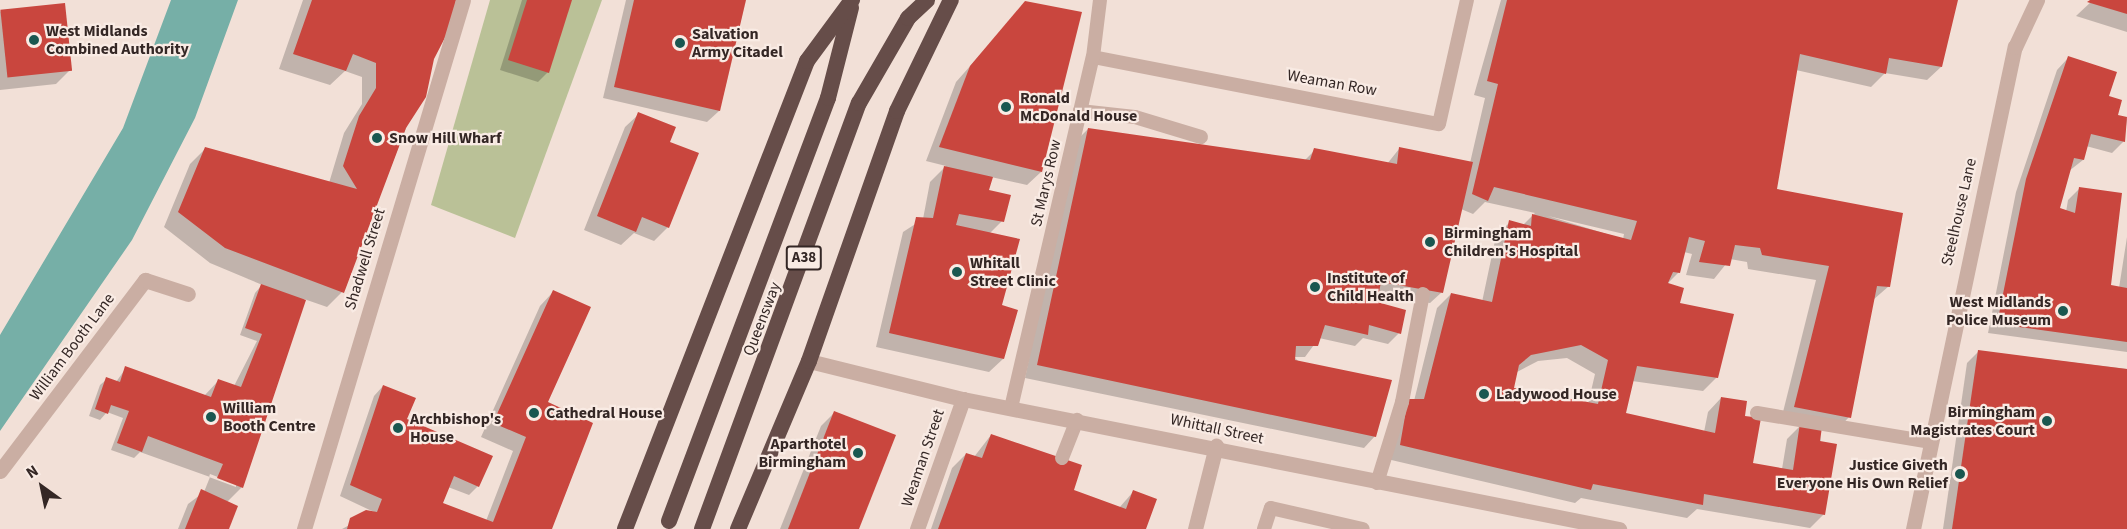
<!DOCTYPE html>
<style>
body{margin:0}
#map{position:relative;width:2127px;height:529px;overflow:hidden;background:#f2e0d7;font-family:"Source Sans 3",sans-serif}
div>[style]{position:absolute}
.green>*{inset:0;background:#bac197}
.water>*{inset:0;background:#76afa7}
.shadow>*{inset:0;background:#0003}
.building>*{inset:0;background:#c9463e;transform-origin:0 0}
.service>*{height:14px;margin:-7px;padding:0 7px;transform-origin:7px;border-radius:7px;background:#caaea3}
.minor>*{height:15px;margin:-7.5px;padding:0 7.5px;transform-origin:7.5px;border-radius:7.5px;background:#caaea3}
.trunk>*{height:16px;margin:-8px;padding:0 8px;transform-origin:8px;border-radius:8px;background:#664d49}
.dots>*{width:16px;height:16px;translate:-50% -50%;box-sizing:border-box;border:3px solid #f9ebe4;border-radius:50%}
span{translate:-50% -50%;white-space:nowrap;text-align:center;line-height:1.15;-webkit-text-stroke:4.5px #f9ebe4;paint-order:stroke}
.shield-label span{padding:2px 4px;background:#f9ebe4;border:2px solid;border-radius:4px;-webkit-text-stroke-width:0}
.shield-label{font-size:15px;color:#342725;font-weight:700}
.poi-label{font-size:16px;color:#342725;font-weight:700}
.left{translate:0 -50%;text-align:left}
.right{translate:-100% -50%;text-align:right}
.street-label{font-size:16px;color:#342725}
.north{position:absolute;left:12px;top:457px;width:60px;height:60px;-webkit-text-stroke:4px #f9ebe4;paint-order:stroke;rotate:327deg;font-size:16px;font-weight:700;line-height:24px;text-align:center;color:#342725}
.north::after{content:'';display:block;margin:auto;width:21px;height:27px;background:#342725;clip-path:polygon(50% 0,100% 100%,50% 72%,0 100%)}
</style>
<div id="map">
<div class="green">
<div style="clip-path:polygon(490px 0,602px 0,515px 238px,431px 205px)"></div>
</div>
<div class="water">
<div style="clip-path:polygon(171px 0,238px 0,195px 118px,132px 240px,0 431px,0 335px,123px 128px)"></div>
</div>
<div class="shadow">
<div style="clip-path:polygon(evenodd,303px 0,456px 0,342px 292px,327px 307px,304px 299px,242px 487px,227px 502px,227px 529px,178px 529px,188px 504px,204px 492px,210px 477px,140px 452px,134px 458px,111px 450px,123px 418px,107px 412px,100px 420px,89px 416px,100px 385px,107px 379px,116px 382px,126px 368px,204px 396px,219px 380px,234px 386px,257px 341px,240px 335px,255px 293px,261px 286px,284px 294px,210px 263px,164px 227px,190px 164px,205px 149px,329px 183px,344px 133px,362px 104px,362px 77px,345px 71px,330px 85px,279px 69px,303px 0,210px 474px,236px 484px,236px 487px,209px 477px,210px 474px)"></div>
<div style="clip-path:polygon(522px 0,571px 0,548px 72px,538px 82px,500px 70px)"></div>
<div style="clip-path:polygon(626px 0,745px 0,719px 111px,707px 122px,603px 98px)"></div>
<div style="clip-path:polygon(evenodd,1501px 0,1957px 0,1941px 67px,1927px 80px,1885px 73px,1871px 87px,1796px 70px,1775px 191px,1889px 286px,1873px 300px,1849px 417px,1836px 431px,1820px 428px,1824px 514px,1810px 528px,1697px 509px,1687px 518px,1581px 498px,1575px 503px,1387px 459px,1395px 415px,1414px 401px,1437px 308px,1451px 294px,1482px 302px,1496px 236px,1510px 222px,1522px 226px,1535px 213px,1485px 202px,1473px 214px,1461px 209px,1442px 292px,1430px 303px,1377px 295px,1376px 303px,1399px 333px,1388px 344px,1363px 338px,1355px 346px,1319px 338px,1305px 357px,1294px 357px,1375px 436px,1364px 448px,1025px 378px,1074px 143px,1088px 129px,1304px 161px,1315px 150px,1387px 164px,1399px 149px,1470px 163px,1485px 98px,1474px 95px,1501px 0,1548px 216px,1624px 234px,1623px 239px,1548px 216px,1501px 0,1684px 252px,1692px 254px,1686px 275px,1714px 279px,1730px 259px,1747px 262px,1748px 269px,1816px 280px,1781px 420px,1802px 424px,1787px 439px,1782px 469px,1751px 464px,1743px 417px,1721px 398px,1708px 412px,1704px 432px,1625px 414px,1632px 381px,1703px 391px,1717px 377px,1667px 284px,1679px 272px,1684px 252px,1501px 0,1567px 358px,1595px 374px,1588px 404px,1512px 390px,1517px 372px,1538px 361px,1567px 358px)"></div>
<div style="clip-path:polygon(2093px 0,2127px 0,2127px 32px,2076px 16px)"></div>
<div style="clip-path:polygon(1026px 3px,1080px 13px,1041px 172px,1027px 185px,991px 177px,987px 191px,1002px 221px,989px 234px,1003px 359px,989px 372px,876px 347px,903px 232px,923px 219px,930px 182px,946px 166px,926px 161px,956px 82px)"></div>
<div style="clip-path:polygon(0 11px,70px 70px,56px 84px,0 90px)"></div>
<div style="clip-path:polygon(2068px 58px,2108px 97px,2116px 116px,2127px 119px,2124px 141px,2112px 153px,2086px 146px,2083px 160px,2069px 171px,2058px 209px,2066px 212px,2068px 200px,2080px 188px,2110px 287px,2119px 288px,2127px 237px,2127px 352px,1988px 333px,2016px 192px,2057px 70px)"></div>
<div style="clip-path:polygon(639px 114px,668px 143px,668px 227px,654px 241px,634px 233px,621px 245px,584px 230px,625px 127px)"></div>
<div style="clip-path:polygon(553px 292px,546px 403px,550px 529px,342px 529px,374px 512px,340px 496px,374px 396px,383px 386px,405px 419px,478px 486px,469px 495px,448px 487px,441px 504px,486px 521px,513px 451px,481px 437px,540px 306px)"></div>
<div style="clip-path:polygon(1979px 351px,2127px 369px,2127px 529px,1943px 529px,1967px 363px)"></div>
<div style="clip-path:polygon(835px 412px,858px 529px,780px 529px,821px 426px)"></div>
<div style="clip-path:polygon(991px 435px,1072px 491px,1119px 508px,1133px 492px,1145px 529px,931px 529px,952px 468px,966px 454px,974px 457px)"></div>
</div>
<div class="building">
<div style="clip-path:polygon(312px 0,456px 0,452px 24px,434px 59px,426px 97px,406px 128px,344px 293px,225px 248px,178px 212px,205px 147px,357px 189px,343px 166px,359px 116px,376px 88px,376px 63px,353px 54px,346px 71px,293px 54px)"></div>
<div style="clip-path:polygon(527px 0,572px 0,549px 73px,508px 60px)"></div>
<div style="clip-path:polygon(634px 0,746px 0,720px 111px,614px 87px)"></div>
<div style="clip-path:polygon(evenodd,1507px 0,1958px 0,1942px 67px,1889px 58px,1886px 74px,1800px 54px,1777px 189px,1903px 213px,1890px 287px,1877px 286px,1851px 418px,1794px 407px,1829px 266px,1762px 255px,1760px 248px,1735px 245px,1730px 266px,1699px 262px,1705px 241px,1689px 237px,1680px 273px,1673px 272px,1668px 283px,1684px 288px,1680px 303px,1734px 314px,1718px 378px,1637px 366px,1626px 413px,1715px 433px,1721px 397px,1747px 401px,1745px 416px,1761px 418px,1753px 463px,1793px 470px,1800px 423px,1822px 427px,1820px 441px,1837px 444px,1825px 515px,1704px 494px,1703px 505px,1593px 484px,1591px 490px,1400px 445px,1408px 399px,1424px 399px,1451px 293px,1492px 302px,1509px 220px,1531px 226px,1532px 214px,1631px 240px,1637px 221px,1494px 187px,1488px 201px,1472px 194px,1498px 84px,1487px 81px,1507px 0,1581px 345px,1608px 360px,1598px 404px,1514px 388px,1519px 365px,1531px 355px,1581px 345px)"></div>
<div style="clip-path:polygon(2090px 0,2127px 0,2127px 14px,2087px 2px)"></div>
<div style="clip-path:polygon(1025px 1px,1082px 12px,1042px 172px,939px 147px,970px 66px)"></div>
<div style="left:65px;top:3px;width:68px;height:65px;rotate:84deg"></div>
<div style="clip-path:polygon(2068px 56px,2117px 72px,2109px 96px,2122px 100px,2118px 115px,2127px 117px,2125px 142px,2091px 134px,2084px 160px,2074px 158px,2060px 208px,2075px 213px,2079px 187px,2122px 193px,2111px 285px,2127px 288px,2127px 342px,1997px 324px,2026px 179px)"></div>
<div style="clip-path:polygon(638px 112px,676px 127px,670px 142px,699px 153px,669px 228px,642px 217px,636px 232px,597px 216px)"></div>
<div style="clip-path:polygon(1088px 128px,1310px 160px,1314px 148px,1397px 164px,1399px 147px,1473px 162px,1443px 293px,1381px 282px,1377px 302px,1406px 310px,1401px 334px,1369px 325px,1368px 335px,1325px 325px,1318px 346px,1296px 346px,1295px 360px,1392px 380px,1376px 437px,1037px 365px)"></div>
<div style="clip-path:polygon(944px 166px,993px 177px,989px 190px,1011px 195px,1004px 222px,959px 214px,956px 225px,1020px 239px,1002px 305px,1018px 310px,1004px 359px,889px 333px,916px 217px,933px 218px)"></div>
<div style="clip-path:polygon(261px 284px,306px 300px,243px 488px,217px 478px,223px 464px,148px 436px,142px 452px,117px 443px,129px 411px,111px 405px,108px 414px,95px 409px,106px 377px,120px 382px,125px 366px,211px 397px,218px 379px,241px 387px,262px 334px,245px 328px)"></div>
<div style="clip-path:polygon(553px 290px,591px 307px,548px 402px,593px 423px,552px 529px,347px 529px,350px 518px,366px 510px,377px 512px,382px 499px,350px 485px,383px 385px,416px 398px,407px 419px,493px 456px,479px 487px,454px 476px,443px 503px,493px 522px,526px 437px,493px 423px)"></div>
<div style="clip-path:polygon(1978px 350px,2127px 369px,2127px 529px,1952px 529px)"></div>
<div style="clip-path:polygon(834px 411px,896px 435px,859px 529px,788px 529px)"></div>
<div style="clip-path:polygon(991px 434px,1082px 465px,1074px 490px,1126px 509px,1133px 490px,1157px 499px,1146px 529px,938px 529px,966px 453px,982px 458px)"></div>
<div style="clip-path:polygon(201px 489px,238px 506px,229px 529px,185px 529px)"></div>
</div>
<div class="service">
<div style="left:1093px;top:57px;width:352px;rotate:11deg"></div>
<div style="left:1439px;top:124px;width:127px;rotate:-77.3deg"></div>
<div style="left:1080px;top:111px;width:55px;rotate:6.2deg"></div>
<div style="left:1135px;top:117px;width:69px;rotate:16.9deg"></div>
<div style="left:1011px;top:408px;width:360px;rotate:-76.9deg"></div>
<div style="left:1093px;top:57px;width:57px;rotate:-83deg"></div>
<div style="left:1757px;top:413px;width:175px;rotate:9.5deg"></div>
<div style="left:1062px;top:458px;width:41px;rotate:-68.5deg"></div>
<div style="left:1377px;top:483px;width:85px;rotate:-72.8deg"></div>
<div style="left:1402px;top:402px;width:110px;rotate:-79deg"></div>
<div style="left:1264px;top:529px;width:22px;rotate:-72deg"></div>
<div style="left:1271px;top:508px;width:94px;rotate:12.9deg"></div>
</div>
<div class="minor">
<div style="left:809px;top:361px;width:159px;rotate:13.9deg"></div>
<div style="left:963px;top:399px;width:669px;rotate:11.21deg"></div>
<div style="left:0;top:471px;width:240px;rotate:-52.8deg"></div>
<div style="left:145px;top:280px;width:45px;rotate:18deg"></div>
<div style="left:304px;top:529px;width:552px;rotate:-73.27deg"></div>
<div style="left:917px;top:529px;width:138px;rotate:-70.5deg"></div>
<div style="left:1195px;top:529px;width:86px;rotate:-75.8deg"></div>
<div style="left:1913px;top:529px;width:493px;rotate:-78.1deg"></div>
<div style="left:2015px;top:47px;width:52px;rotate:-64.9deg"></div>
</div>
<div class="trunk">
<div style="left:669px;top:521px;width:452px;rotate:-69.4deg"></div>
<div style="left:828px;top:98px;width:93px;rotate:-75.7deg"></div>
<div style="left:625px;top:529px;width:502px;rotate:-68.75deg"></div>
<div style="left:807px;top:61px;width:76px;rotate:-53.6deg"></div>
<div style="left:702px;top:529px;width:454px;rotate:-69.8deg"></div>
<div style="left:859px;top:103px;width:98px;rotate:-60deg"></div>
<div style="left:908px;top:18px;width:26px;rotate:-43deg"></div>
<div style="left:738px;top:529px;width:182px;rotate:-67.1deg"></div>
<div style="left:809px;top:361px;width:265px;rotate:-70.6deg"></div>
<div style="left:897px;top:111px;width:123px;rotate:-64.1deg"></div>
</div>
<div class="dots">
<div style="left:34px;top:40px;background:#1a5750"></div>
<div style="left:680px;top:43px;background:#1a5750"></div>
<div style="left:1006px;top:107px;background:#1a5750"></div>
<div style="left:377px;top:138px;background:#1a5750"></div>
<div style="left:1430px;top:242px;background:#1a5750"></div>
<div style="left:957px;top:272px;background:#1a5750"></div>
<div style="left:1315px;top:287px;background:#1a5750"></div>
<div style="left:2063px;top:311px;background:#1a5750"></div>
<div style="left:1484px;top:394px;background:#1a5750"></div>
<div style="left:534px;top:413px;background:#1a5750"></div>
<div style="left:211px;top:417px;background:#1a5750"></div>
<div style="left:2047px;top:421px;background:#1a5750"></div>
<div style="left:398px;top:428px;background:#1a5750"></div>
<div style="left:858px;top:453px;background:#1a5750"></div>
<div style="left:1960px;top:474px;background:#1a5750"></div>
</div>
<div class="shield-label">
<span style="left:804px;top:258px">A38</span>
</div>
<div class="poi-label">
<span class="left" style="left:46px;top:40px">West Midlands<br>Combined Authority</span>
<span class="left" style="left:692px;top:43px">Salvation<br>Army Citadel</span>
<span class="left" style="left:1020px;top:107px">Ronald<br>McDonald House</span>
<span class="left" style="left:389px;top:138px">Snow Hill Wharf</span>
<span class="left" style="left:1444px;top:242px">Birmingham<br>Children's Hospital</span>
<span class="left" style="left:970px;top:272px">Whitall<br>Street Clinic</span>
<span class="left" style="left:1327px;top:287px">Institute of<br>Child Health</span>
<span class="right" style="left:2051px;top:311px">West Midlands<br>Police Museum</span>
<span class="left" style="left:1496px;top:394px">Ladywood House</span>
<span class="left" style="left:223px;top:417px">William<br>Booth Centre</span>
<span class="right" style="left:2035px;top:421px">Birmingham<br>Magistrates Court</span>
<span class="left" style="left:546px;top:413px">Cathedral House</span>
<span class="left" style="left:410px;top:428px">Archbishop's<br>House</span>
<span class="right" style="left:846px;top:453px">Aparthotel<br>Birmingham</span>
<span class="right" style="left:1948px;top:474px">Justice Giveth<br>Everyone His Own Relief</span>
</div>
<div class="street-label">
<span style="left:1332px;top:83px;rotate:10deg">Weaman Row</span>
<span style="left:1046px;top:183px;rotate:-77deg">St Marys Row</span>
<span style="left:1959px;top:212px;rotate:-77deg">Steelhouse Lane</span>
<span style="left:365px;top:259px;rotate:-73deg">Shadwell Street</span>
<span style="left:762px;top:319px;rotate:-69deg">Queensway</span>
<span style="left:72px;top:347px;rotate:-53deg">William Booth Lane</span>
<span style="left:1217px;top:429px;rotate:12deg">Whittall Street</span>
<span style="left:923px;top:458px;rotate:-71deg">Weaman Street</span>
</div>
<div class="north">N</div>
</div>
